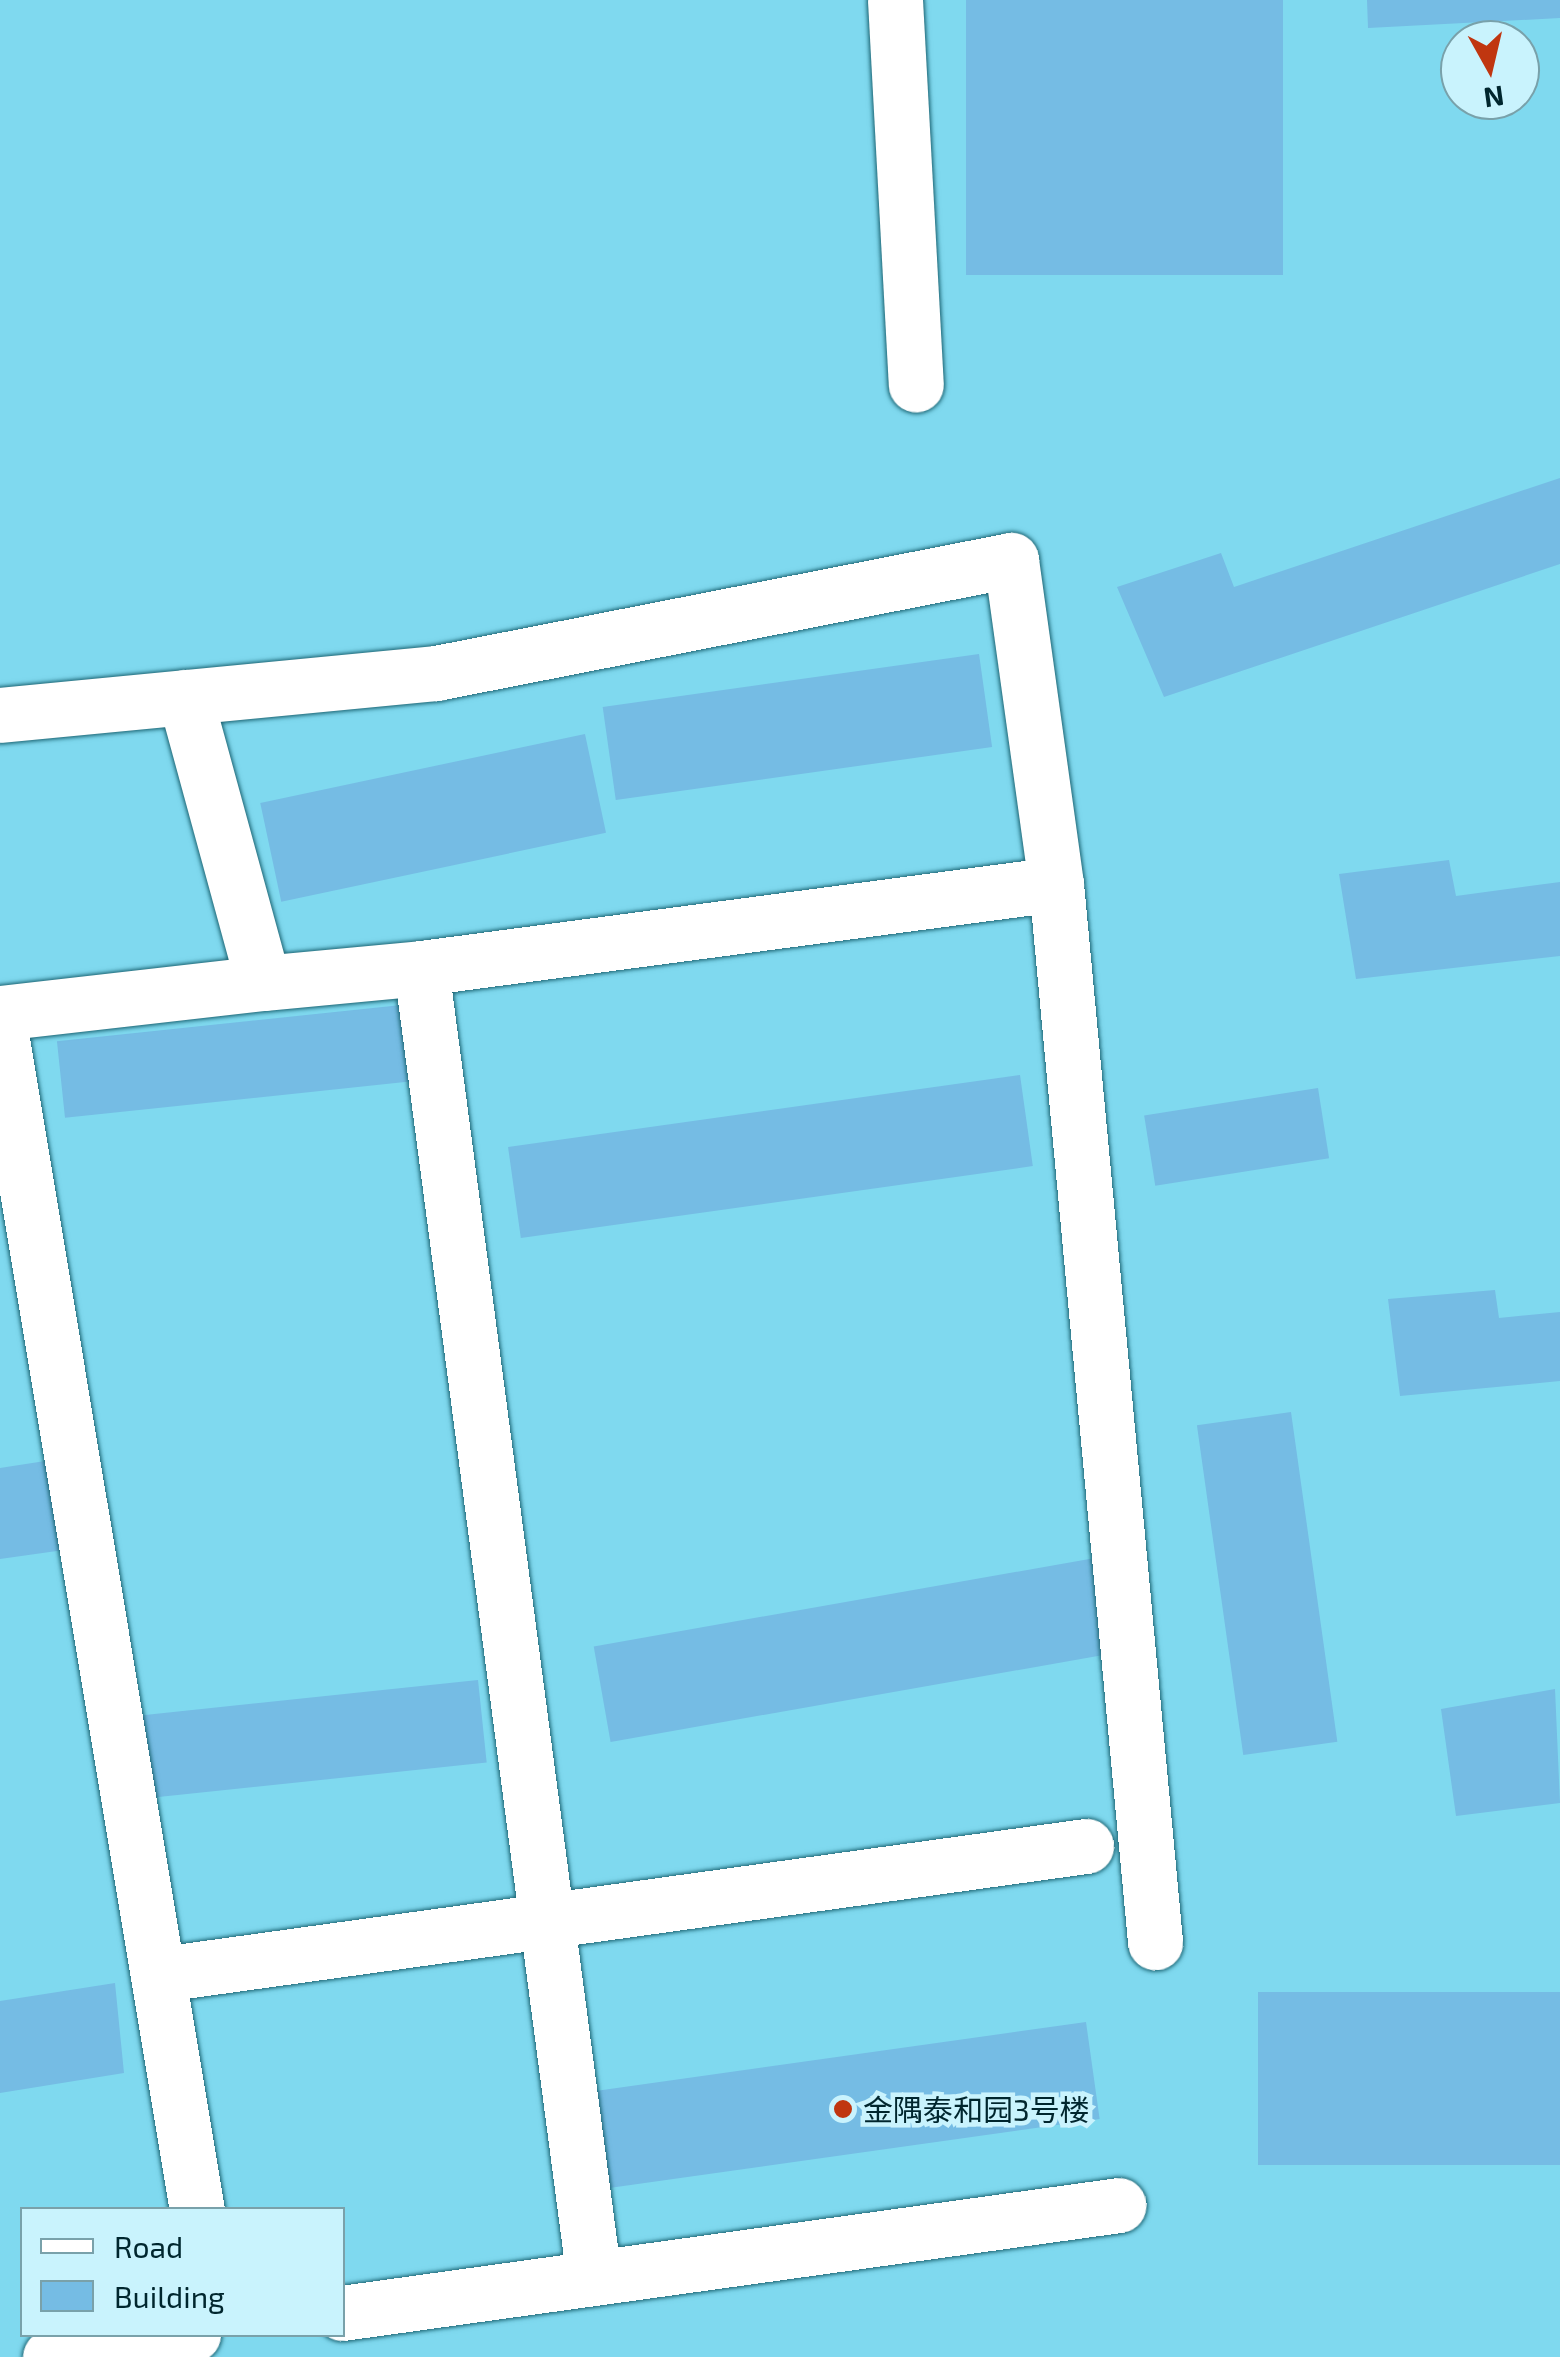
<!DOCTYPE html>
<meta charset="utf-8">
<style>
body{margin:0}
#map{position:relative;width:1560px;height:2357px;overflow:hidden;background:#7fd9ef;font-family:"Exo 2","Noto Sans SC",sans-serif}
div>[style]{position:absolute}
.building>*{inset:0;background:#75bce4;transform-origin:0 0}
.roads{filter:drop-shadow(0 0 2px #1d6675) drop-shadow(0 0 2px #1d6675)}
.minor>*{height:55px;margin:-27.5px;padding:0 27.5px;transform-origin:27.5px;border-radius:27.5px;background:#fff}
.dots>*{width:28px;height:28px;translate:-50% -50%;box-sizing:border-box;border:5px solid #c9f3fd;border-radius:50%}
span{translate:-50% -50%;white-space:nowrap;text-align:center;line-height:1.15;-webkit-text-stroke:9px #c9f3fd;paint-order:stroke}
.poi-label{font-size:30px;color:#00262e}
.left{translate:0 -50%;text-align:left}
.legend{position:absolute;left:20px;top:2207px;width:325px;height:130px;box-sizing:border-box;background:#c9f3fd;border:2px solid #79a1aa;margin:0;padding:12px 18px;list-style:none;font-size:30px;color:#00262e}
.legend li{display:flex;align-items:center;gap:20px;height:50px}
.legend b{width:50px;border:2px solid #79a1aa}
.north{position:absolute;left:1440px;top:20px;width:100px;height:100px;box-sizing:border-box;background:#c9f3fd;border:2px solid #79a1aa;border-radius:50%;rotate:172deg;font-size:28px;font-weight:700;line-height:40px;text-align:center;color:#00262e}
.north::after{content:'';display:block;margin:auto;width:35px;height:45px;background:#c03610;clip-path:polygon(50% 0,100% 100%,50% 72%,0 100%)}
</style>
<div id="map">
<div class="building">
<div style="left:966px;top:0;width:317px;height:275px"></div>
<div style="clip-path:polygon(1367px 0,1560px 0,1560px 18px,1368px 28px)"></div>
<div style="clip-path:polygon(1560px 478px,1560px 564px,1164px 697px,1117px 587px,1221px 553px,1234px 587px)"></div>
<div style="left:979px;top:654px;width:94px;height:380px;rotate:82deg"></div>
<div style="left:585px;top:734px;width:101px;height:332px;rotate:78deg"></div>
<div style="clip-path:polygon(1449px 860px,1456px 896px,1560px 882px,1560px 956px,1356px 979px,1339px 874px)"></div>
<div style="left:411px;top:1004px;width:77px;height:356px;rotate:84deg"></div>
<div style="left:1020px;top:1075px;width:92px;height:517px;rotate:82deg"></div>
<div style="left:1318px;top:1088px;width:71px;height:176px;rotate:81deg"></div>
<div style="clip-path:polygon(1495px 1290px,1499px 1318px,1560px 1312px,1560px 1381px,1400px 1396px,1388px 1299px)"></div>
<div style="left:1291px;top:1412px;width:333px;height:95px;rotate:82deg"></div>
<div style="clip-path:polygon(58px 1459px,71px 1549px,0 1559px,0 1468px)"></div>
<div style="left:1095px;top:1558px;width:97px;height:509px;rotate:80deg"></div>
<div style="left:478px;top:1680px;width:83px;height:342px;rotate:84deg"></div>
<div style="clip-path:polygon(1555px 1689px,1560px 1803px,1456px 1816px,1441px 1709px)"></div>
<div style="clip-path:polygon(115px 1983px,124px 2073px,0 2093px,0 2001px)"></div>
<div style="left:1560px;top:1992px;width:173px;height:302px;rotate:90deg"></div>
<div style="left:1086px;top:2022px;width:98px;height:506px;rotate:82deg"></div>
</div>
<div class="roads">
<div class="minor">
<div style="left:895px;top:0;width:385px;rotate:86.9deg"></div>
<div style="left:185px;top:697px;width:296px;rotate:74.7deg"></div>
<div style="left:263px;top:983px;width:159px;rotate:-5.4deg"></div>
<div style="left:421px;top:968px;width:1321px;rotate:82.48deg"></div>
<div style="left:0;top:715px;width:438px;rotate:-5.5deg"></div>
<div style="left:436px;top:673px;width:586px;rotate:-11.12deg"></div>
<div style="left:1011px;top:560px;width:327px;rotate:82.1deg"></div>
<div style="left:1056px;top:884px;width:641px;rotate:172.46deg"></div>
<div style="left:1056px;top:884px;width:1063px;rotate:84.65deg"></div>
<div style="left:0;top:1013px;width:265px;rotate:-6.5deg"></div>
<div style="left:0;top:1028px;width:1198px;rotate:80.54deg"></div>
<div style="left:162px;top:1974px;width:933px;rotate:-7.89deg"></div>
<div style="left:342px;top:2313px;width:784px;rotate:-7.91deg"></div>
<div style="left:50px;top:2357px;width:145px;rotate:-9.1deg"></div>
</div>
</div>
<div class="dots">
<div style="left:843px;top:2109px;background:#c03610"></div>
</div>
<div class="poi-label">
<span class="left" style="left:863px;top:2109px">金隅泰和园3号楼</span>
</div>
<ul class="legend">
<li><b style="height:12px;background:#fff"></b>Road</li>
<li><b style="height:28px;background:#75bce4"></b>Building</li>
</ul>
<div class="north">N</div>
</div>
